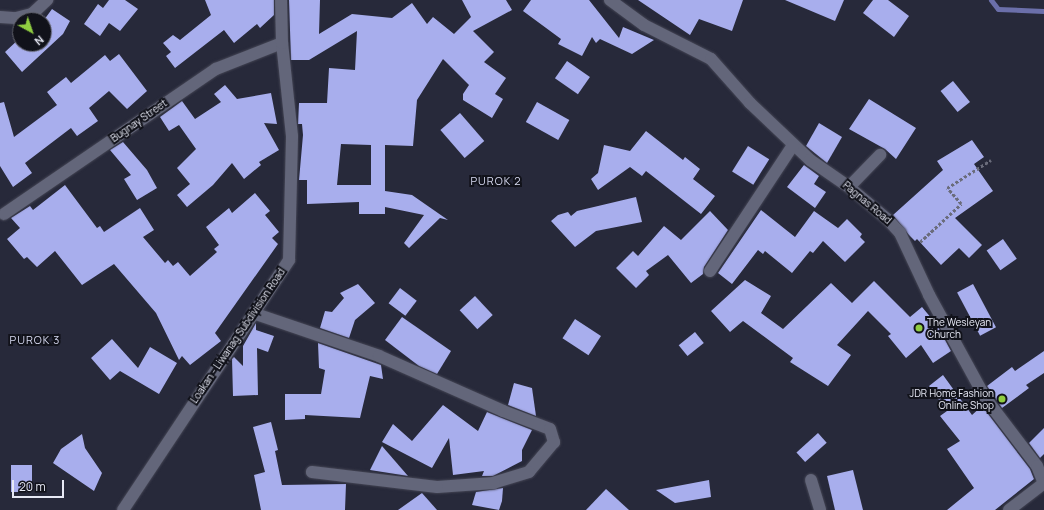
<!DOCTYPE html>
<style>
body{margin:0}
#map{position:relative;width:1044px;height:510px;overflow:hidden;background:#27293a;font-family:Manrope,sans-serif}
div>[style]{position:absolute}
.stream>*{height:5px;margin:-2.5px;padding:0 2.5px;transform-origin:2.5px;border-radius:2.5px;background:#6b6faa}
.building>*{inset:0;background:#a8aeed;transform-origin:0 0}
.path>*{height:2.5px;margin-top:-1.25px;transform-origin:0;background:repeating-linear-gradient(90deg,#6a6c7b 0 3px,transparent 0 5px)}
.roads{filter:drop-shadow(0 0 1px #444554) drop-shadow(0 0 1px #444554)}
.minor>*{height:12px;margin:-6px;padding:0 6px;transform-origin:6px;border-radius:6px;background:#63667a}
.dots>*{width:11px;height:11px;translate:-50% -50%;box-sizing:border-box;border:2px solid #11121a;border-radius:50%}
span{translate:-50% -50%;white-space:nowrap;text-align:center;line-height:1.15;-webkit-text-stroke:4px #11121a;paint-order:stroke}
.street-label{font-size:10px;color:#e7e9f5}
.poi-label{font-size:10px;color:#e7e9f5}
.left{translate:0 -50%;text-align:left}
.right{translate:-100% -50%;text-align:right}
.neighbourhood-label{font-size:11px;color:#d7daf1;letter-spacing:1px}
.north{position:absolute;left:12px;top:12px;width:40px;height:40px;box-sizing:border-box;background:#11121a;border:1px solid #676872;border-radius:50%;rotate:140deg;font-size:11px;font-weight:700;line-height:16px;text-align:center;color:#e7e9f5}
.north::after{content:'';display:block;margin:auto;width:14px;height:18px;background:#90cd41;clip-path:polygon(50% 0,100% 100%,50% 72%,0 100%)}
.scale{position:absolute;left:12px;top:480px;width:52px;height:18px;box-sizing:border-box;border:2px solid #e7e9f5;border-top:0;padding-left:5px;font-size:12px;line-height:14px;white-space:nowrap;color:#e7e9f5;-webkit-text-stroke:3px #11121a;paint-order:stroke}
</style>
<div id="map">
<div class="stream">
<div style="left:991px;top:0;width:11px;rotate:52deg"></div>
<div style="left:998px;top:9px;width:46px;rotate:2.5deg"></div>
</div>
<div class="building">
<div style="clip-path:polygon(109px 0,125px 0,138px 9px,120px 31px,109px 23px,100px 36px,84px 24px,98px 4px,103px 8px)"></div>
<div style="clip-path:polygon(205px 0,274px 0,274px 15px,260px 28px,257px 24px,234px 43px,224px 30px,175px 68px,166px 56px,171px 52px,163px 43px,173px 35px,180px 40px,211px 15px)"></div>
<div style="clip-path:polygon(evenodd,289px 0,320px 0,319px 34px,352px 14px,392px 18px,412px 3px,427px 24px,433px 17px,454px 34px,471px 17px,462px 0,506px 0,512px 10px,473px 31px,494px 52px,484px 62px,506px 78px,495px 94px,503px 99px,492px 118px,463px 100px,463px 94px,469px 85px,443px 59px,417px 100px,413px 146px,385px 145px,385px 191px,412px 195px,448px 220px,440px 218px,409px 248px,404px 243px,424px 215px,385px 207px,385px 214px,359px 214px,359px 202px,307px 204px,307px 180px,299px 180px,303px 135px,302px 124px,298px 124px,299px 103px,327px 103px,329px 68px,355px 70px,357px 31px,309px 60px,291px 60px,289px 0,341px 144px,371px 145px,371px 185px,337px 185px,341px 144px)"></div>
<div style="clip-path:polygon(531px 0,589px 0,619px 38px,623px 27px,654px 40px,632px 54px,600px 39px,596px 43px,592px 37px,582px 56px,558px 44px,561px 39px,523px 11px)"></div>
<div style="clip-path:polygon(638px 0,743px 0,732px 31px,699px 19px,690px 35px)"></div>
<div style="clip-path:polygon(785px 0,844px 0,835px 21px)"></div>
<div style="clip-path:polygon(873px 0,888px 0,909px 16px,894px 37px,863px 13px)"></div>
<div style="clip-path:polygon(52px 9px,70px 21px,63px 34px,22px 72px,5px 52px,20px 38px,20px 44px,44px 44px,44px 20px)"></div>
<div style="clip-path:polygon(119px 54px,147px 91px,127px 109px,109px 91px,89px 108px,98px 121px,77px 136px,71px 128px,25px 163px,32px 173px,13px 187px,0 166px,0 103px,4px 102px,14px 137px,57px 105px,47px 92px,66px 77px,71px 83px,105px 55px,110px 61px)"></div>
<div style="left:567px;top:61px;width:28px;height:21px;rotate:35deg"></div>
<div style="left:953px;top:81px;width:27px;height:16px;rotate:51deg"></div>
<div style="clip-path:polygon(225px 85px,237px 99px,271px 93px,277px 124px,264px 123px,279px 150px,259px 162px,261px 165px,244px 179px,232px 163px,213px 185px,187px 207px,177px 195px,190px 184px,177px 168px,196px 149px,179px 125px,169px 131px,160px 117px,182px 101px,195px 119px,221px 102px,214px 94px)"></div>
<div style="clip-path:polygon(869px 99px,916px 128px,896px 159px,885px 149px,849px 129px)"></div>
<div style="left:537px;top:102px;width:37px;height:23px;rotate:29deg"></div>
<div style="left:460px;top:113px;width:37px;height:26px;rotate:49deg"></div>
<div style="clip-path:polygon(819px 123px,842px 137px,827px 163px,806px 146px)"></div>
<div style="clip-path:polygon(646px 131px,683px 160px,685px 157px,700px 169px,693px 179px,715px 196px,701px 214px,646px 171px,642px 176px,630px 167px,598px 190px,591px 179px,598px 173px,604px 145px,630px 151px)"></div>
<div style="clip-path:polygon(972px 140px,984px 157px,974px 164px,993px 191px,955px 218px,982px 245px,969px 258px,959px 248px,941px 265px,917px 239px,915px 241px,909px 235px,893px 215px,943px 170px,937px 161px)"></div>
<div style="clip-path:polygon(123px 142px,147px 170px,157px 188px,137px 200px,124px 179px,131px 175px,110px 150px)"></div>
<div style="left:748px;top:146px;width:25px;height:30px;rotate:32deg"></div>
<div style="clip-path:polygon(804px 165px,819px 176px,814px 184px,826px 192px,815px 208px,787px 187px)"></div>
<div style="clip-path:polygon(65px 185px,97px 228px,100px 226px,104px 232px,140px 208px,154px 230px,143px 237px,165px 263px,168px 260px,173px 266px,178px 262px,190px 276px,217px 252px,214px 249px,219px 245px,206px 227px,229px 208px,232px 213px,255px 193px,270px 211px,265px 215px,279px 232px,272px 238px,278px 244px,215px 333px,221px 341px,190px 365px,182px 356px,179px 360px,156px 313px,114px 264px,82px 285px,55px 251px,37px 267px,27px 257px,24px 259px,7px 239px,20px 228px,11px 218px,30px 206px,33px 210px)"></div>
<div style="clip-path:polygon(636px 197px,642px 222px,596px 231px,575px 247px,551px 221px,558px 215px,568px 212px,571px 216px,577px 211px)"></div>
<div style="clip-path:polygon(761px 210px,795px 237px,814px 211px,838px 228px,847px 219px,862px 234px,860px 237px,865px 242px,845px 262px,823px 241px,813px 253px,810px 251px,792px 273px,765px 251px,763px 254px,758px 250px,732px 284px,718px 273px)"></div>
<div style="clip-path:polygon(710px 211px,728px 230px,704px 267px,703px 274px,691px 283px,668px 255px,646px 271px,649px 275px,636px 288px,616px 268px,633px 251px,638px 256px,664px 226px,681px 240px)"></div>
<div style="left:1003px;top:239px;width:24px;height:20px;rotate:55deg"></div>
<div style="clip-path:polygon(745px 280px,771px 296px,761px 313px,783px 329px,831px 283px,852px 303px,874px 281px,910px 317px,922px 307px,937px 325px,951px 351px,933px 363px,921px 345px,906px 358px,888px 336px,891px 334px,868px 311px,837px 345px,851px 355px,828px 386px,790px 362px,793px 358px,743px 321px,730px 332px,711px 311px)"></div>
<div style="clip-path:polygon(358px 284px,375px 303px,355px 320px,349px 338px,320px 328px,325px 311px,332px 312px,344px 298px,340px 293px)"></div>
<div style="left:973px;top:284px;width:49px;height:18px;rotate:62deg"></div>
<div style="left:400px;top:288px;width:21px;height:19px;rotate:37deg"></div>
<div style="left:475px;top:296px;width:26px;height:21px;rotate:47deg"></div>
<div style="clip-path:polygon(402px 317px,451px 351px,437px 374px,419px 366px,385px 340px)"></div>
<div style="left:575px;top:319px;width:31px;height:23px;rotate:33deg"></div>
<div style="clip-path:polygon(256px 323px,256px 330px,274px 336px,268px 352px,257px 348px,258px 395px,233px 396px,232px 359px,234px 357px,243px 366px,243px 346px)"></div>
<div style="left:695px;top:332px;width:14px;height:21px;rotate:51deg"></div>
<div style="clip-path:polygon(112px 339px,138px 368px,150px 347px,177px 363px,159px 394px,120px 371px,110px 380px,91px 358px)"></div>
<div style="clip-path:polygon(318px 343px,381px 365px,383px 379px,370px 376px,360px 418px,305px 415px,305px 419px,285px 420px,285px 394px,321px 394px,325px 370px,319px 368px)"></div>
<div style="clip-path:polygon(1044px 351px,1044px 373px,1026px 385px,1029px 388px,1002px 408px,987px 386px,1012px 367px,1015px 371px)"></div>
<div style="clip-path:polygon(943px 375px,972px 415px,982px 406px,1030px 469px,1034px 479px,995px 510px,947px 510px,974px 488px,947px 449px,960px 441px,940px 416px,947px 411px,929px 386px)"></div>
<div style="clip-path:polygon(514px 383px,532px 388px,536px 416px,508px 405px)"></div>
<div style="clip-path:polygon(443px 405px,478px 431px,487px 412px,532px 430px,522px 450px,522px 461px,493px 476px,482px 476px,484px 471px,453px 475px,449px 438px,432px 468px,382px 442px,393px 424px,412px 441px)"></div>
<div style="clip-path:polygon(271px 422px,278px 450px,275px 451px,282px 485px,346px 484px,345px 510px,261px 510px,254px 475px,265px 472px,253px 427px)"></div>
<div style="clip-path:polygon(1044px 428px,1044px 454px,1040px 458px,1029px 443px)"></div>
<div style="left:818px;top:433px;width:13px;height:29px;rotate:48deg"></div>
<div style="clip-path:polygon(82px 434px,85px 448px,102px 473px,94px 491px,53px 463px,61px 449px)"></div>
<div style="clip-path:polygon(382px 446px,408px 476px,370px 470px)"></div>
<div style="left:11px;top:465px;width:21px;height:27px"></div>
<div style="clip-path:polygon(853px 470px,863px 510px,835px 510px,827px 476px)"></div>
<div style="clip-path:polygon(709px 480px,711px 497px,675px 503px,656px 490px)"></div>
<div style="clip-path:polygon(503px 488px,502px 501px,499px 510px,472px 505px,476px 492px)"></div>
<div style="clip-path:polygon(606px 489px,629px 510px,586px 510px)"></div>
<div style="clip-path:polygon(422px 493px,437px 510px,398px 510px)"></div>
</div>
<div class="path">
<div style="left:920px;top:242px;width:56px;rotate:-42.8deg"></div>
<div style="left:961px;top:204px;width:21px;rotate:-131deg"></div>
<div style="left:947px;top:188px;width:52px;rotate:-32.5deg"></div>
</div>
<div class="roads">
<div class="minor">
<div style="left:610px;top:0;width:42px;rotate:36.3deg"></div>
<div style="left:644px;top:25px;width:75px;rotate:26.9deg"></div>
<div style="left:711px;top:59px;width:59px;rotate:48.4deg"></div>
<div style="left:750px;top:103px;width:83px;rotate:43.5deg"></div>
<div style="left:810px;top:160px;width:47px;rotate:34.7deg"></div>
<div style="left:849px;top:187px;width:51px;rotate:40.2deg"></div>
<div style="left:888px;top:220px;width:18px;rotate:47deg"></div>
<div style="left:900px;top:233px;width:68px;rotate:64.9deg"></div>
<div style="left:929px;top:295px;width:119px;rotate:61.3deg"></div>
<div style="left:986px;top:399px;width:84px;rotate:52.7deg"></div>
<div style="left:1037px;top:466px;width:18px;rotate:68deg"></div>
<div style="left:0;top:17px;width:16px;rotate:4deg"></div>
<div style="left:16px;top:18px;width:16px;rotate:-14deg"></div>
<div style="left:32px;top:14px;width:21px;rotate:-43deg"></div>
<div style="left:849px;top:187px;width:45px;rotate:-45.9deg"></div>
<div style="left:4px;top:214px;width:257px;rotate:-34.4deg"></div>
<div style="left:216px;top:69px;width:71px;rotate:-21.5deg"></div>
<div style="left:710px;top:271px;width:151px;rotate:-56.6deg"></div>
<div style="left:253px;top:313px;width:133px;rotate:18.8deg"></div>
<div style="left:379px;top:356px;width:136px;rotate:23.9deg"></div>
<div style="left:503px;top:411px;width:50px;rotate:21deg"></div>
<div style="left:550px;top:429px;width:14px;rotate:73deg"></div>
<div style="left:554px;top:442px;width:39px;rotate:130deg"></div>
<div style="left:529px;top:472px;width:37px;rotate:163deg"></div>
<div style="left:494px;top:483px;width:57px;rotate:176deg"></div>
<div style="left:437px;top:487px;width:126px;rotate:-173.2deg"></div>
<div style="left:811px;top:480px;width:31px;rotate:73deg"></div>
<div style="left:123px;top:510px;width:300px;rotate:-56.4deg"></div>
<div style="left:289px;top:260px;width:124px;rotate:-88.6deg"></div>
<div style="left:292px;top:136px;width:94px;rotate:-96.1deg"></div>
<div style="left:282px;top:43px;width:43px;rotate:-91.3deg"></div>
<div style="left:1009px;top:510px;width:44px;rotate:-37.6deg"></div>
</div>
</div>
<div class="dots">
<div style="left:919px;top:328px;background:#90cd41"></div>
<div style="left:1002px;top:399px;background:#90cd41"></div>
</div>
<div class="street-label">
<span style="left:139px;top:121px;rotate:-35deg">Bugnay Street</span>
<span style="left:867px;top:203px;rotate:40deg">Pagnas Road</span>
<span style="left:238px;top:336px;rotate:-56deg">Loakan - Liwanag Subdivision Road</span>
</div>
<div class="poi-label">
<span class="left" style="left:927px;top:328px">The Wesleyan<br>Church</span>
<span class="right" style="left:994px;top:399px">JDR Home Fashion<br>Online Shop</span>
</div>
<div class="neighbourhood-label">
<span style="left:496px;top:181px">PUROK 2</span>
<span style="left:35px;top:340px">PUROK 3</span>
</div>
<div class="north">N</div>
<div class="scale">20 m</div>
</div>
